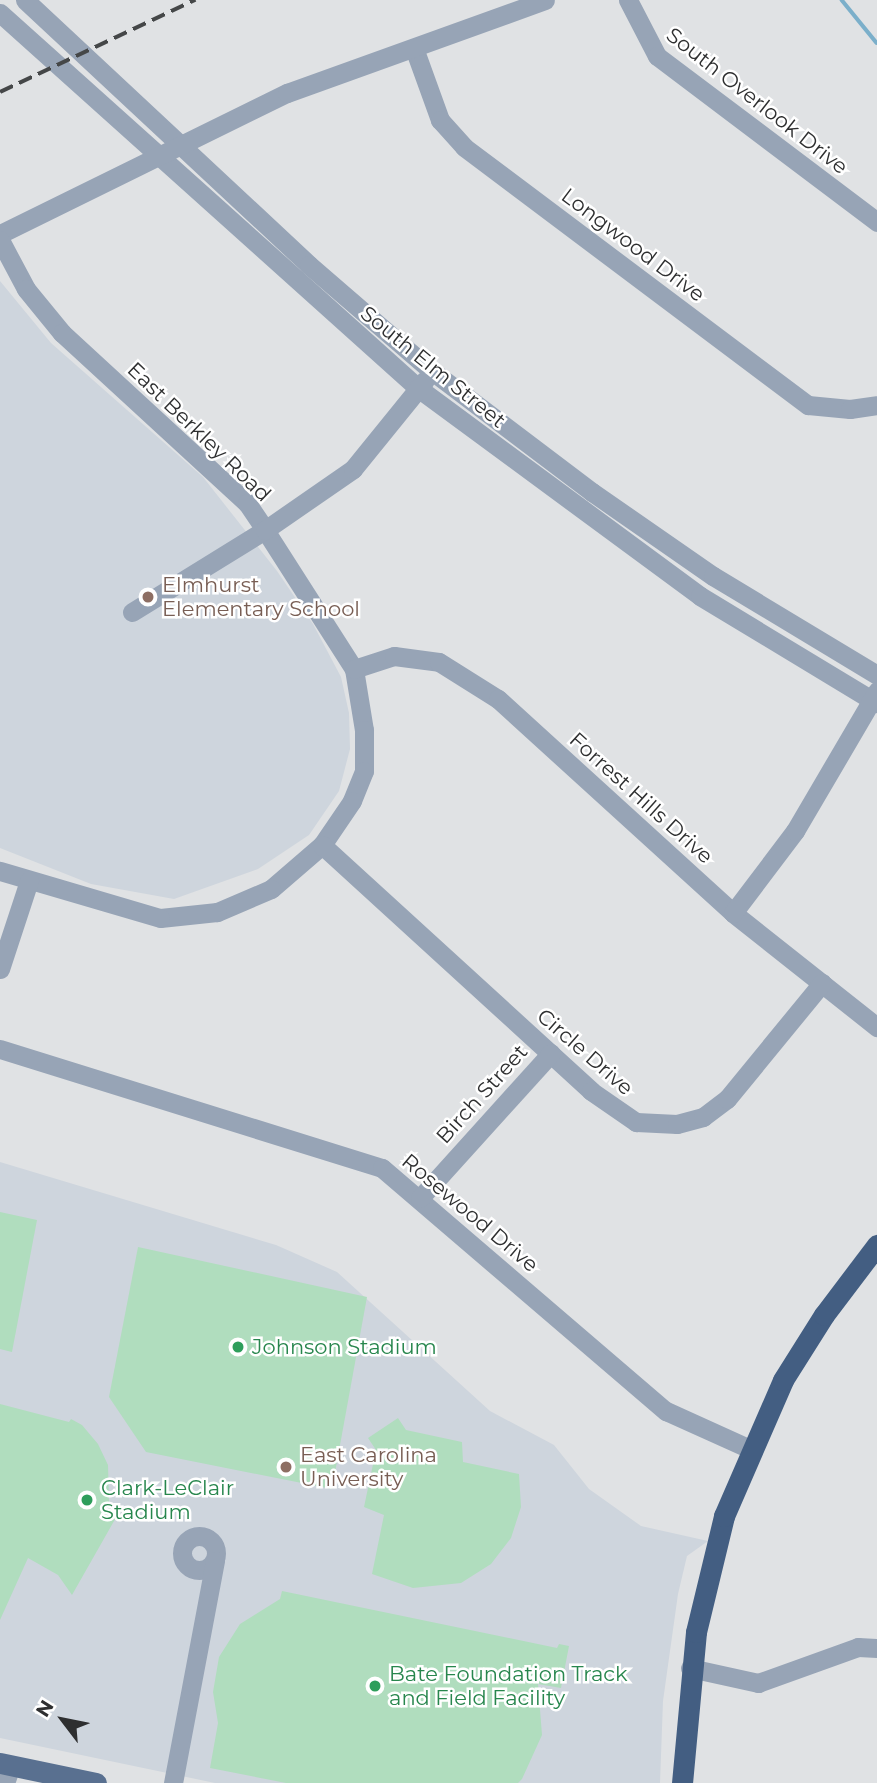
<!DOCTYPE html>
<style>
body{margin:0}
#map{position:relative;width:877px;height:1783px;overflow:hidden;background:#e0e2e4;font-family:Montserrat,sans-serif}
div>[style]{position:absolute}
.built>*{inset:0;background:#ced5dd}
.green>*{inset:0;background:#b0ddbe}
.stream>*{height:3.5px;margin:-1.75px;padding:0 1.75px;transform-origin:1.75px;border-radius:1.75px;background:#7bafca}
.minor>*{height:19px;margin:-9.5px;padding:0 9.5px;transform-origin:9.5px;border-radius:9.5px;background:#97a4b6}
.minor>.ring{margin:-9.5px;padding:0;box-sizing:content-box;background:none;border:19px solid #97a4b6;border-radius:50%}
.major>*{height:21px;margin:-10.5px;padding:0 10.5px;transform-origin:10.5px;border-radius:10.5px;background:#597090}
.highway>*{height:21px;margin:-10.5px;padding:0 10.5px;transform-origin:10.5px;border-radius:10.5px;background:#435e82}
.rail>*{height:3.5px;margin-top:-1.75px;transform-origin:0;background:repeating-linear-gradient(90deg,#454748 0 14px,transparent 0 21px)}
.dots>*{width:19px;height:19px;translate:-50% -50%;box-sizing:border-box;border:4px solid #fff;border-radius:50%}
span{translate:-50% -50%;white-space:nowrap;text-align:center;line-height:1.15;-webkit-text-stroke:5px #fff;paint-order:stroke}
.street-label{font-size:21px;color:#2e2f30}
.education-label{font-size:21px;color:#785e54}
.left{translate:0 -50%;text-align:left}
.leisure-label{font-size:21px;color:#27864d}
.north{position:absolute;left:28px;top:1685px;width:70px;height:70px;-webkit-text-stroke:5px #fff;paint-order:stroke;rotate:302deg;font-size:19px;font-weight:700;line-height:28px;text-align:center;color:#2e2f30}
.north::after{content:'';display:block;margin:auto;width:24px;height:32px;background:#2e2f30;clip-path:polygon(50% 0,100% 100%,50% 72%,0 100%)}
</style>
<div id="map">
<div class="built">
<div style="clip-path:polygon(0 281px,51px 343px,203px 477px,277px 571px,313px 624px,341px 677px,349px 713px,350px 749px,339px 791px,309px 835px,258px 869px,174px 899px,91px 884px,0 848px)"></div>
<div style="clip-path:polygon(0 1162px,276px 1245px,337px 1272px,490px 1411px,554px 1445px,589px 1489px,641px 1526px,708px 1541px,687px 1556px,678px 1594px,663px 1701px,660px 1783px,215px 1783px,0 1738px)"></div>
</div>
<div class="green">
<div style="clip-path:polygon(0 1212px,37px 1220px,12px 1352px,0 1349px)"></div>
<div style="clip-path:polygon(138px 1247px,367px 1297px,332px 1489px,146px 1452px,109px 1397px)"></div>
<div style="clip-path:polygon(0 1404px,69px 1422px,71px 1419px,82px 1425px,98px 1444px,108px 1465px,109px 1502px,122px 1507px,72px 1595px,58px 1575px,28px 1558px,0 1620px)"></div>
<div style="clip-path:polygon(398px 1418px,406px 1430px,462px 1442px,463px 1462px,519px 1474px,521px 1507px,511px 1538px,491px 1564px,461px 1583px,413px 1588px,372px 1574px,384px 1515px,364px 1507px,376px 1450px,368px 1438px)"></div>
<div style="clip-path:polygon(282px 1591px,557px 1648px,559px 1644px,569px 1646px,561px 1688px,538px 1684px,542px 1735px,522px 1779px,518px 1783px,286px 1783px,210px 1768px,218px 1723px,213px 1692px,219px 1657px,240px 1624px,280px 1599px)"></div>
</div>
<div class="stream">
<div style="left:842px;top:0;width:55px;rotate:50.9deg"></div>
</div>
<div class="minor">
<div style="left:25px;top:0;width:388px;rotate:43deg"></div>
<div style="left:309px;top:265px;width:162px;rotate:40.8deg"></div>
<div style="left:432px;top:371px;width:201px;rotate:37.1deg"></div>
<div style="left:592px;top:492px;width:147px;rotate:34.8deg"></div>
<div style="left:713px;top:576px;width:192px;rotate:31.1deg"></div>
<div style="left:628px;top:0;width:63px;rotate:62.6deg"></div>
<div style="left:657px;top:56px;width:276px;rotate:37deg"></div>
<div style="left:0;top:13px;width:562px;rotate:41.9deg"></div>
<div style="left:418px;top:388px;width:350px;rotate:36.4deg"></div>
<div style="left:700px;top:596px;width:207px;rotate:31.2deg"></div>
<div style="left:414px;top:48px;width:77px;rotate:70.1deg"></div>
<div style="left:440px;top:120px;width:36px;rotate:48deg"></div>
<div style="left:464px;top:147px;width:430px;rotate:36.9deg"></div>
<div style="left:808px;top:405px;width:42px;rotate:5.4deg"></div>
<div style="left:850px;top:409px;width:27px;rotate:-8deg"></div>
<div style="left:0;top:234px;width:320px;rotate:-26.2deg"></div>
<div style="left:287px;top:93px;width:274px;rotate:-19.8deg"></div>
<div style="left:0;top:240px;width:55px;rotate:62deg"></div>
<div style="left:26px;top:289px;width:57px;rotate:50.7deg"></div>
<div style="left:62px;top:333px;width:251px;rotate:42.6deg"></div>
<div style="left:247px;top:503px;width:32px;rotate:56deg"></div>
<div style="left:265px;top:530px;width:165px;rotate:57.4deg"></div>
<div style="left:354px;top:669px;width:62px;rotate:80.7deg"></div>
<div style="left:364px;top:730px;width:41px;rotate:90deg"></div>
<div style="left:364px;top:771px;width:32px;rotate:112deg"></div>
<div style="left:352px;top:801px;width:53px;rotate:124.3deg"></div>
<div style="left:322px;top:845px;width:67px;rotate:139.2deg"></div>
<div style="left:271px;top:889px;width:59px;rotate:156.9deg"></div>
<div style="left:217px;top:912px;width:57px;rotate:174deg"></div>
<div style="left:160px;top:918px;width:167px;rotate:-163.6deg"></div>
<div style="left:132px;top:612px;width:156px;rotate:-31.7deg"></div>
<div style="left:265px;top:530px;width:107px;rotate:-34.7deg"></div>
<div style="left:353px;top:469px;width:114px;rotate:-51deg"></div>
<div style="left:354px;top:669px;width:42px;rotate:-18deg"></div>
<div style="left:394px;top:656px;width:45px;rotate:7.6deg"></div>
<div style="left:439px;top:662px;width:70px;rotate:32.1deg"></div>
<div style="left:498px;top:699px;width:318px;rotate:42.3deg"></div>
<div style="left:733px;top:913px;width:184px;rotate:38.4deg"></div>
<div style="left:322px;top:845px;width:365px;rotate:42.4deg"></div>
<div style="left:591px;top:1091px;width:55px;rotate:34.6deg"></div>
<div style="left:636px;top:1122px;width:41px;rotate:2.8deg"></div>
<div style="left:677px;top:1124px;width:27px;rotate:-15deg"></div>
<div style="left:703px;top:1117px;width:30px;rotate:-37deg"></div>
<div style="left:727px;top:1099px;width:150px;rotate:-50.7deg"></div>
<div style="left:733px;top:913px;width:103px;rotate:-52.9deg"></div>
<div style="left:795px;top:831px;width:162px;rotate:-59.6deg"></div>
<div style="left:0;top:969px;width:93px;rotate:-71.8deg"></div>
<div style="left:0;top:1049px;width:400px;rotate:17.3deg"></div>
<div style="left:382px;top:1168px;width:374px;rotate:40.6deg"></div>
<div style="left:666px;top:1411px;width:92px;rotate:24.3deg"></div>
<div style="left:420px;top:1198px;width:195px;rotate:-47.9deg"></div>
<div class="ring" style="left:182px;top:1536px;width:15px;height:15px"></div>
<div style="left:690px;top:1668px;width:70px;rotate:12.4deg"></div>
<div style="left:758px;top:1683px;width:106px;rotate:-19.8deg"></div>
<div style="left:858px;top:1647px;width:19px;rotate:3deg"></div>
<div style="left:5px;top:1783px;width:18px;rotate:-71deg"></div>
<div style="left:173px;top:1783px;width:226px;rotate:-79.3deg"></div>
</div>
<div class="major">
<div style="left:0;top:1763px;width:98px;rotate:11.8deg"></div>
</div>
<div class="highway">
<div style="left:682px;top:1783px;width:152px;rotate:-84.7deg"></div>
<div style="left:696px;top:1632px;width:119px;rotate:-76.4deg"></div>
<div style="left:724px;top:1516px;width:148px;rotate:-66.5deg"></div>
<div style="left:783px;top:1380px;width:77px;rotate:-57.8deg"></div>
<div style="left:824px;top:1315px;width:88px;rotate:-52.9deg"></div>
</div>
<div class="rail">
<div style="left:0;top:92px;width:216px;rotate:-25.3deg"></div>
</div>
<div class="dots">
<div style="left:148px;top:597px;background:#8d6e63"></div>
<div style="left:238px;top:1347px;background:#2e9e5b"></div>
<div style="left:286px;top:1467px;background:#8d6e63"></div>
<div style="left:87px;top:1500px;background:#2e9e5b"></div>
<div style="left:375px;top:1686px;background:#2e9e5b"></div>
</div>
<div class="street-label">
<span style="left:757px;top:101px;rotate:38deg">South Overlook Drive</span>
<span style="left:633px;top:245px;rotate:37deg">Longwood Drive</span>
<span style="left:433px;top:367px;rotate:39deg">South Elm Street</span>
<span style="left:199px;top:432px;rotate:44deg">East Berkley Road</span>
<span style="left:641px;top:798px;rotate:42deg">Forrest Hills Drive</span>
<span style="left:585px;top:1052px;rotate:41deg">Circle Drive</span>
<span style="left:482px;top:1094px;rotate:-48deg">Birch Street</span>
<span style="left:470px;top:1213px;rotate:40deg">Rosewood Drive</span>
</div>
<div class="education-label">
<span class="left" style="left:162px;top:597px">Elmhurst<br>Elementary School</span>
<span class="left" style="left:300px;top:1467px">East Carolina<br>University</span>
</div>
<div class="leisure-label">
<span class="left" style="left:252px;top:1347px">Johnson Stadium</span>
<span class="left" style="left:101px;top:1500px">Clark-LeClair<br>Stadium</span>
<span class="left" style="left:389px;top:1686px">Bate Foundation Track<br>and Field Facility</span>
</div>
<div class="north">N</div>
</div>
